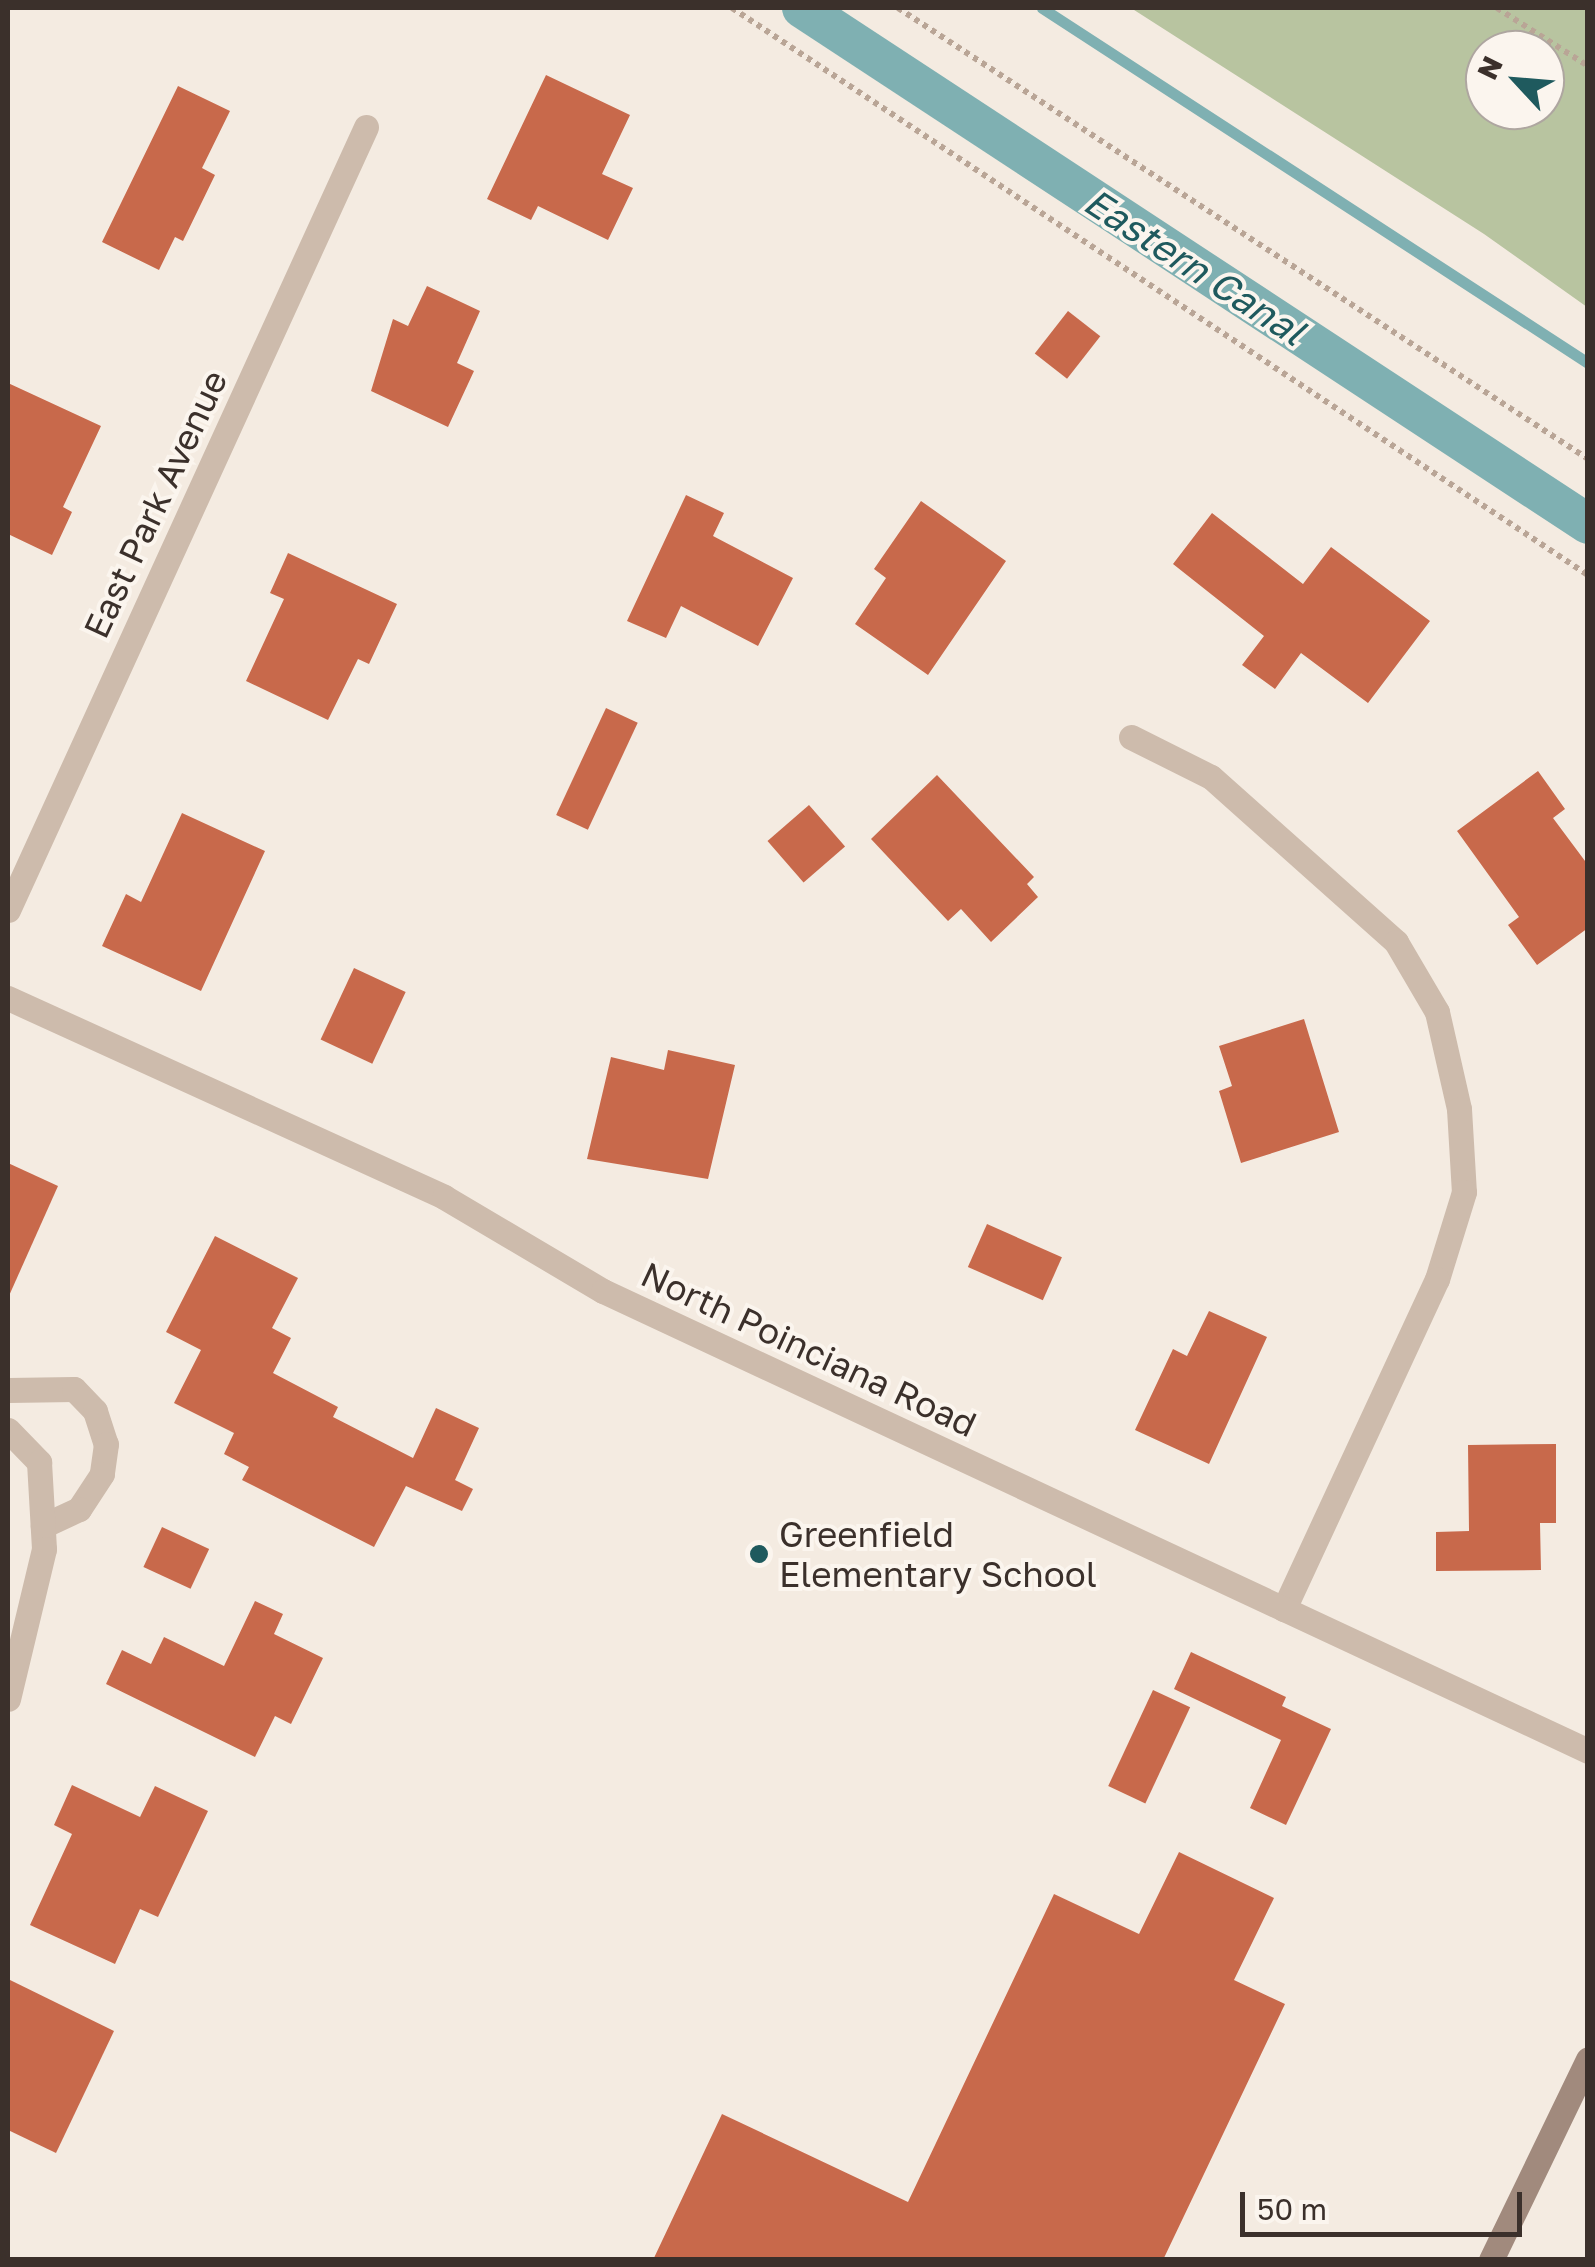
<!DOCTYPE html>
<style>
body{margin:0}
#map{position:relative;width:1595px;height:2267px;overflow:hidden;background:#f4ebe1;font-family:"Golos Text",sans-serif}
div>[style]{position:absolute}
.green>*{inset:0;background:#b8c4a0}
.stream>*{height:11px;margin:-5.5px;padding:0 5.5px;transform-origin:5.5px;border-radius:5.5px;background:#7fb0b2}
.canal>*{height:40px;margin:-20px;padding:0 20px;transform-origin:20px;border-radius:20px;background:#7fb0b2}
.building>*{inset:0;background:#c8694b;transform-origin:0 0}
.path>*{height:6px;margin-top:-3px;transform-origin:0;background:repeating-linear-gradient(90deg,#b9a596 0 5px,transparent 0 10px)}
.minor>*{height:25px;margin:-12.5px;padding:0 12.5px;transform-origin:12.5px;border-radius:12.5px;background:#cdbbac}
.secondary>*{height:25px;margin:-12.5px;padding:0 12.5px;transform-origin:12.5px;border-radius:12.5px;background:#a18a7d}
.dots>*{width:28px;height:28px;translate:-50% -50%;box-sizing:border-box;border:5px solid #fbf5ee;border-radius:50%}
span{translate:-50% -50%;white-space:nowrap;text-align:center;line-height:1.15;-webkit-text-stroke:8px #fbf5ee;paint-order:stroke}
.street-label{font-size:35px;color:#3b302b}
.poi-label{font-size:35px;color:#3b302b}
.left{translate:0 -50%;text-align:left}
.water-label{font-size:38px;color:#1f5a5e;font-style:italic}
.frame{position:absolute;inset:0;border:10px solid #3b302b;pointer-events:none}
.north{position:absolute;left:1465px;top:30px;width:100px;height:100px;box-sizing:border-box;background:#fbf5ee;border:2px solid #aea6a0;border-radius:50%;rotate:296deg;font-size:28px;font-weight:700;line-height:40px;text-align:center;color:#3b302b}
.north::after{content:'';display:block;margin:auto;width:35px;height:45px;background:#1f5a5e;clip-path:polygon(50% 0,100% 100%,50% 72%,0 100%)}
.scale{position:absolute;left:1240px;top:2192px;width:282px;height:45px;box-sizing:border-box;border:5px solid #3b302b;border-top:0;padding-left:12px;font-size:30px;line-height:35px;white-space:nowrap;color:#3b302b;-webkit-text-stroke:8px #fbf5ee;paint-order:stroke}
</style>
<div id="map">
<div class="green">
<div style="clip-path:polygon(evenodd,1131px 8px,1587px 8px,1587px 307px,1484px 234px,1131px 8px,1485px 50px,1545px 50px,1545px 110px,1485px 110px,1485px 50px)"></div>
</div>
<div class="stream">
<div style="left:1042px;top:8px;width:651px;rotate:33.03deg"></div>
</div>
<div class="canal">
<div style="left:802px;top:8px;width:940px;rotate:33.28deg"></div>
</div>
<div class="building">
<div style="clip-path:polygon(546px 75px,630px 115px,602px 174px,633px 188px,608px 240px,538px 206px,531px 220px,487px 199px)"></div>
<div style="clip-path:polygon(178px 86px,230px 111px,202px 168px,215px 175px,183px 241px,175px 237px,159px 270px,102px 242px)"></div>
<div style="clip-path:polygon(427px 286px,480px 311px,457px 363px,474px 371px,448px 427px,371px 391px,393px 319px,408px 326px)"></div>
<div style="left:1068px;top:311px;width:41px;height:54px;rotate:38deg"></div>
<div style="clip-path:polygon(8px 383px,101px 426px,63px 507px,72px 512px,52px 555px,8px 534px)"></div>
<div style="clip-path:polygon(686px 495px,724px 513px,713px 536px,793px 578px,758px 646px,681px 606px,666px 638px,627px 621px)"></div>
<div style="clip-path:polygon(921px 501px,1006px 561px,928px 675px,855px 624px,886px 578px,874px 569px)"></div>
<div style="clip-path:polygon(1212px 513px,1303px 584px,1331px 547px,1430px 621px,1368px 703px,1301px 653px,1275px 689px,1242px 665px,1264px 636px,1173px 564px)"></div>
<div style="clip-path:polygon(288px 553px,397px 604px,369px 664px,358px 659px,328px 720px,246px 681px,284px 599px,270px 593px)"></div>
<div style="left:606px;top:708px;width:35px;height:118px;rotate:25deg"></div>
<div style="clip-path:polygon(1538px 771px,1565px 809px,1553px 818px,1588px 865px,1588px 928px,1537px 965px,1508px 925px,1519px 917px,1457px 831px)"></div>
<div style="clip-path:polygon(937px 775px,1034px 877px,1027px 884px,1038px 897px,991px 942px,961px 909px,948px 921px,871px 839px)"></div>
<div style="left:809px;top:805px;width:55px;height:55px;rotate:49deg"></div>
<div style="clip-path:polygon(182px 813px,265px 851px,201px 991px,102px 946px,126px 894px,141px 902px)"></div>
<div style="left:354px;top:968px;width:57px;height:79px;rotate:25deg"></div>
<div style="clip-path:polygon(1304px 1019px,1339px 1132px,1241px 1163px,1219px 1091px,1232px 1086px,1219px 1046px)"></div>
<div style="clip-path:polygon(668px 1050px,735px 1065px,708px 1179px,587px 1159px,611px 1057px,664px 1070px)"></div>
<div style="clip-path:polygon(8px 1163px,58px 1186px,8px 1298px)"></div>
<div style="left:987px;top:1224px;width:82px;height:47px;rotate:24deg"></div>
<div style="clip-path:polygon(215px 1236px,298px 1278px,272px 1328px,291px 1338px,273px 1373px,338px 1407px,333px 1417px,413px 1458px,436px 1408px,479px 1428px,455px 1480px,473px 1489px,462px 1511px,406px 1486px,374px 1547px,242px 1480px,249px 1467px,224px 1454px,234px 1433px,174px 1403px,201px 1350px,166px 1332px)"></div>
<div style="clip-path:polygon(1209px 1311px,1267px 1337px,1209px 1464px,1135px 1430px,1173px 1349px,1187px 1356px)"></div>
<div style="clip-path:polygon(1556px 1444px,1556px 1523px,1540px 1523px,1541px 1570px,1436px 1571px,1436px 1532px,1469px 1531px,1468px 1445px)"></div>
<div style="left:162px;top:1527px;width:52px;height:44px;rotate:25deg"></div>
<div style="clip-path:polygon(255px 1601px,283px 1614px,274px 1634px,323px 1658px,291px 1724px,275px 1716px,255px 1757px,106px 1684px,122px 1650px,151px 1664px,164px 1637px,224px 1666px)"></div>
<div style="clip-path:polygon(1191px 1652px,1286px 1697px,1282px 1706px,1331px 1729px,1286px 1825px,1250px 1808px,1281px 1740px,1174px 1689px)"></div>
<div style="left:1153px;top:1690px;width:41px;height:106px;rotate:25deg"></div>
<div style="clip-path:polygon(72px 1785px,140px 1817px,155px 1786px,208px 1811px,158px 1917px,140px 1909px,115px 1964px,30px 1925px,72px 1834px,54px 1825px)"></div>
<div style="clip-path:polygon(1179px 1852px,1274px 1898px,1234px 1980px,1285px 2004px,1163px 2260px,653px 2260px,722px 2114px,908px 2202px,1054px 1894px,1139px 1934px)"></div>
<div style="clip-path:polygon(8px 1979px,114px 2031px,56px 2153px,8px 2130px)"></div>
</div>
<div class="path">
<div style="left:732px;top:8px;width:1027px;rotate:33.52deg"></div>
<div style="left:898px;top:8px;width:824px;rotate:33.17deg"></div>
<div style="left:1497px;top:8px;width:108px;rotate:32.5deg"></div>
</div>
<div class="minor">
<div style="left:1131px;top:737px;width:89px;rotate:26.6deg"></div>
<div style="left:1211px;top:777px;width:248px;rotate:41.7deg"></div>
<div style="left:1396px;top:942px;width:81px;rotate:59.6deg"></div>
<div style="left:1437px;top:1012px;width:99px;rotate:77.2deg"></div>
<div style="left:1459px;top:1109px;width:83px;rotate:86.6deg"></div>
<div style="left:1464px;top:1192px;width:91px;rotate:107.2deg"></div>
<div style="left:1437px;top:1279px;width:364px;rotate:114.9deg"></div>
<div style="left:8px;top:910px;width:861px;rotate:-65.43deg"></div>
<div style="left:8px;top:998px;width:479px;rotate:24.5deg"></div>
<div style="left:444px;top:1197px;width:185px;rotate:30.6deg"></div>
<div style="left:603px;top:1291px;width:1087px;rotate:25.03deg"></div>
<div style="left:8px;top:1390px;width:66px;rotate:-0.9deg"></div>
<div style="left:74px;top:1389px;width:30px;rotate:46deg"></div>
<div style="left:95px;top:1411px;width:35px;rotate:72deg"></div>
<div style="left:106px;top:1444px;width:30px;rotate:98deg"></div>
<div style="left:102px;top:1474px;width:42px;rotate:123.3deg"></div>
<div style="left:79px;top:1509px;width:40px;rotate:155deg"></div>
<div style="left:8px;top:1430px;width:45px;rotate:45.9deg"></div>
<div style="left:39px;top:1462px;width:87px;rotate:86.7deg"></div>
<div style="left:44px;top:1549px;width:154px;rotate:103.5deg"></div>
</div>
<div class="secondary">
<div style="left:1491px;top:2260px;width:223px;rotate:-64.2deg"></div>
</div>
<div class="dots">
<div style="left:759px;top:1554px;background:#1f5a5e"></div>
</div>
<div class="street-label">
<span style="left:155px;top:504px;rotate:-65deg">East Park Avenue</span>
<span style="left:809px;top:1349px;rotate:25deg">North Poinciana Road</span>
</div>
<div class="poi-label">
<span class="left" style="left:779px;top:1554px">Greenfield<br>Elementary School</span>
</div>
<div class="water-label">
<span style="left:1195px;top:266px;rotate:33deg">Eastern Canal</span>
</div>
<div class="frame"></div>
<div class="north">N</div>
<div class="scale">50 m</div>
</div>
